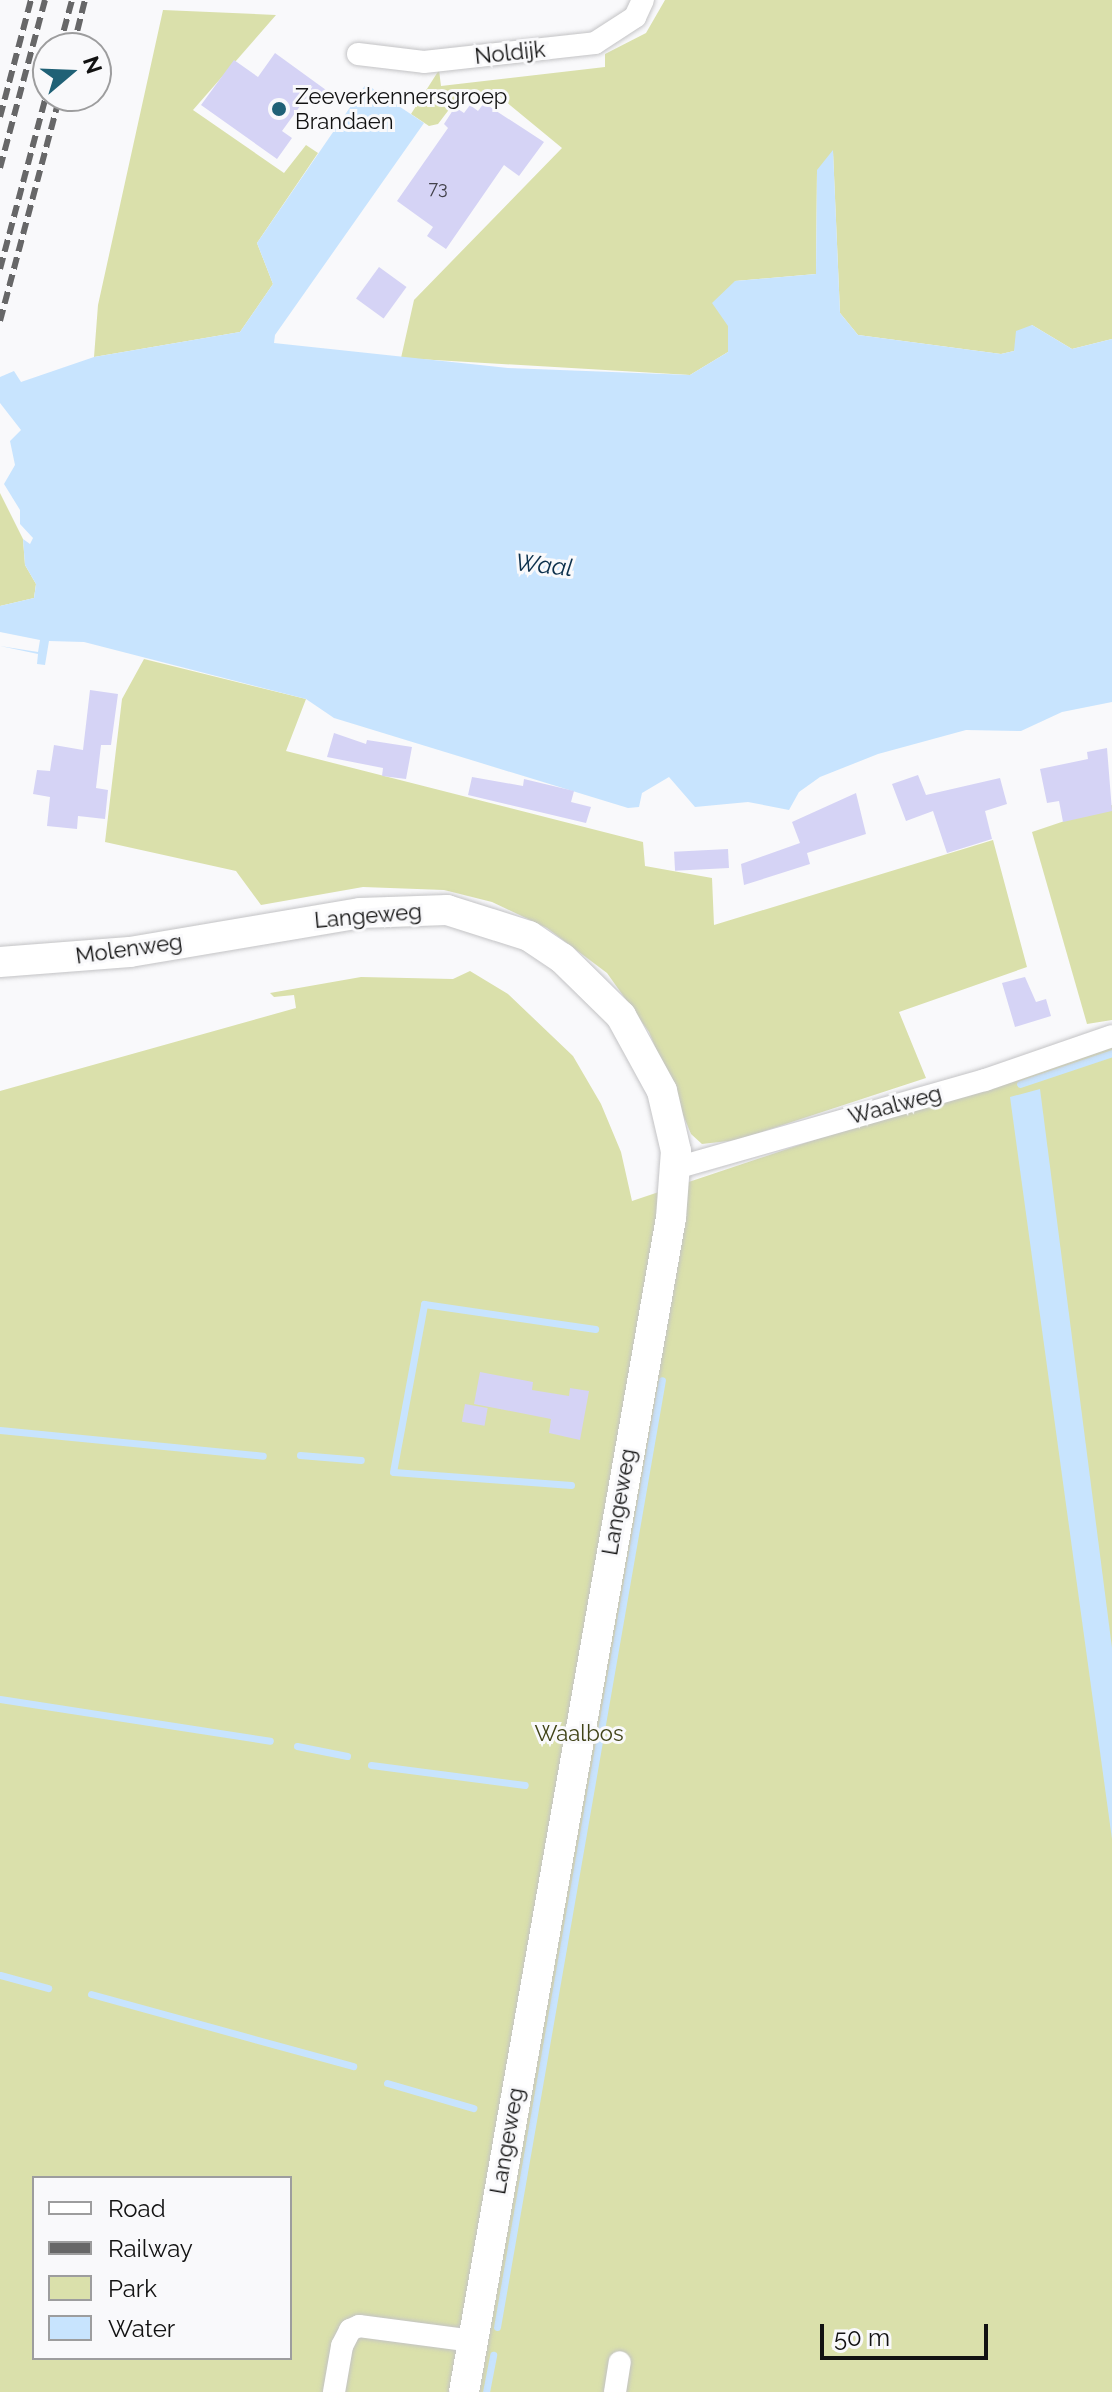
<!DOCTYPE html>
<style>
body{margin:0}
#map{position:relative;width:1112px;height:2392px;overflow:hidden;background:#f9f9fb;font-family:Raleway,sans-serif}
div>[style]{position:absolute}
.green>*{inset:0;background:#dae0ab}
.water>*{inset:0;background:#c8e4fe}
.stream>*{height:7px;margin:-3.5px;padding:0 3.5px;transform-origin:3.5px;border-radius:3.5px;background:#c8e4fe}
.building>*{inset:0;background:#d5d3f5;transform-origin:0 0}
.roads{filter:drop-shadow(0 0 2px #c3c3c5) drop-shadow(0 0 2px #c3c3c5)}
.minor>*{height:22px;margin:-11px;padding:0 11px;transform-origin:11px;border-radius:11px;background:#fff}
.secondary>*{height:30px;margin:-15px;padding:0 15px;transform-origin:15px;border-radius:15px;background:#fff}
.rail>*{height:6px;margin-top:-3px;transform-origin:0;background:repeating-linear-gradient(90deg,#676768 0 12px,transparent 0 18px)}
.dots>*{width:22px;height:22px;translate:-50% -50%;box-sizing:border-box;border:4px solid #f9f9fb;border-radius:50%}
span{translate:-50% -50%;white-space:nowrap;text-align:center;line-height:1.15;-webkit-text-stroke:6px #f9f9fb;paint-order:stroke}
.number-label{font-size:18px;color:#43424b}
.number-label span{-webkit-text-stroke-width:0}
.street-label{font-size:22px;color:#121212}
.poi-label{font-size:22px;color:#121212}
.left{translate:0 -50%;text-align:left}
.park-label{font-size:22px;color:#404317}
.water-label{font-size:24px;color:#0c304c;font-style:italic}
.legend{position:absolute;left:32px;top:2176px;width:260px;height:184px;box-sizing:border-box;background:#f9f9fb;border:2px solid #9d9d9e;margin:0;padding:10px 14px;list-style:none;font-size:24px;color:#121212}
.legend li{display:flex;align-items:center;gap:16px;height:40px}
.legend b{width:40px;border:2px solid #9d9d9e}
.north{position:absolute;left:32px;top:32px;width:80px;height:80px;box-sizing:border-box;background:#f9f9fb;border:2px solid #9d9d9e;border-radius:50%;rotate:71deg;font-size:22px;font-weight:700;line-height:32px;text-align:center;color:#121212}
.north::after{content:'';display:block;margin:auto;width:28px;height:36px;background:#206176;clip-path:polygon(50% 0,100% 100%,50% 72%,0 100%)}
.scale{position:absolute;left:820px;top:2324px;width:168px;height:36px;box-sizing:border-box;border:4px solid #121212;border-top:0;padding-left:10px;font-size:24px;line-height:28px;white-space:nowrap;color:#121212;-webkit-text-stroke:6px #f9f9fb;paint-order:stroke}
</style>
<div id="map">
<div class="green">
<div style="clip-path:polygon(665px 0,1112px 0,1112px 339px,1072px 349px,1032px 325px,1014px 351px,1001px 354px,858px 335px,840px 313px,833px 152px,817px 171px,816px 274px,735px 281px,728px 352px,690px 375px,401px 358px,414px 300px,562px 148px,493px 91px,454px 103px,438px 124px,429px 126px,411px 114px,439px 70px,441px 86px,605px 67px,605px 54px,646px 33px)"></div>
<div style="clip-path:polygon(163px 10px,276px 15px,193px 110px,284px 173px,306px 145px,318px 153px,257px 243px,273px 284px,240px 332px,94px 357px,98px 305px)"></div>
<div style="clip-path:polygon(0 493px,23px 539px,25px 565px,36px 584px,34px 598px,0 606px)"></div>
<div style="clip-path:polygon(144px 659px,306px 699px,286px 751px,643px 842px,645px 866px,712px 878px,714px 925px,993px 840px,1027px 967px,899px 1012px,926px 1078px,737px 1140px,702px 1144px,691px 1134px,649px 1032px,607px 973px,547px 928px,492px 902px,444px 890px,363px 887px,261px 905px,236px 871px,105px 842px,122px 699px)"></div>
<div style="clip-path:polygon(1112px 805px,1112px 1020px,1087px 1024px,1032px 832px)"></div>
<div style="clip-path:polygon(evenodd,470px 971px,508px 994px,573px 1056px,601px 1104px,621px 1152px,632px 1201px,1112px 1040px,1112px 2392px,0 2392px,0 1091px,296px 1008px,294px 995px,274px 997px,270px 993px,361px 977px,453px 979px,470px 971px,34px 2178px,290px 2178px,290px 2358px,34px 2358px,34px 2178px)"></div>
</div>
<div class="water">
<div style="clip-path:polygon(366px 84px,424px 123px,275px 335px,274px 343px,508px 368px,690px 375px,728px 352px,728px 326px,712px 303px,735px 281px,816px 274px,817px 170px,833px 150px,840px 313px,858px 335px,1001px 354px,1014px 351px,1016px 331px,1032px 325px,1072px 349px,1112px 339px,1112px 702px,1062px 712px,1021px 731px,966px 730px,878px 754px,820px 777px,799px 792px,789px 810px,748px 802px,695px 807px,669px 777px,642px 793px,639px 807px,628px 808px,334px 718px,306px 699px,84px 642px,49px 641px,45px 665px,37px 664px,38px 654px,0 646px,38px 652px,40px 640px,0 632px,0 606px,34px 598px,36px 584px,25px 565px,23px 539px,30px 544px,33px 538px,20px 524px,20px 510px,4px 484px,15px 465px,10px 441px,21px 430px,0 403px,0 377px,14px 371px,21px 382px,94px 357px,240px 332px,273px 284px,257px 243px)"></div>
<div style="clip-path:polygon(1040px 1089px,1112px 1648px,1112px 1839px,1010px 1097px)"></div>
</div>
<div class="stream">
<div style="left:1020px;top:1084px;width:97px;rotate:-18.6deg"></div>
<div style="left:0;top:1430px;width:264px;rotate:5.6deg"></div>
<div style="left:300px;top:1455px;width:61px;rotate:4.7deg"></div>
<div style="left:571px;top:1485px;width:178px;rotate:-175.8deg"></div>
<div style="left:393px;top:1472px;width:171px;rotate:-79.5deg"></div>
<div style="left:424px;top:1304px;width:173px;rotate:8.3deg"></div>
<div style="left:0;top:1699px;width:273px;rotate:8.8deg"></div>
<div style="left:297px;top:1746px;width:51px;rotate:11.3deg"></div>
<div style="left:371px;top:1765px;width:155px;rotate:7.4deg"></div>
<div style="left:0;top:1975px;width:50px;rotate:15.2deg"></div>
<div style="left:91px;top:1994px;width:272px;rotate:15.4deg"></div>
<div style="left:387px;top:2083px;width:90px;rotate:16.2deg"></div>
<div style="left:497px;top:2327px;width:961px;rotate:-80.12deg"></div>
<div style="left:486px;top:2392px;width:38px;rotate:-79deg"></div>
</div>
<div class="building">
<div style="clip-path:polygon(275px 53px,326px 90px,316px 104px,306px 98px,282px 131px,292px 138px,277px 159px,201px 105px,234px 60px,258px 77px)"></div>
<div style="clip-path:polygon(484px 103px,544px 142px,519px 176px,504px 165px,446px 249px,427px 236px,433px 227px,397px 201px,448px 128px,444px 124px,455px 107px,464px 113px,470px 105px,478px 111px)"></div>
<div style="left:379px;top:267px;width:34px;height:39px;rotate:36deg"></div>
<div style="clip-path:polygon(90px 690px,118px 694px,111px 745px,101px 745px,96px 788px,108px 790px,105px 819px,78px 816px,77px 829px,47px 826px,50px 797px,33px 794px,37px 770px,50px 771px,54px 745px,83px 750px)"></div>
<div style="clip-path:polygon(334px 733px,366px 744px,367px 740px,412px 747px,406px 779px,382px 776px,383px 768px,327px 757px)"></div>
<div style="clip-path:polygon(1107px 748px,1112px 811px,1063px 822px,1059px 801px,1047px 803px,1040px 769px,1088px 759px,1087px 752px)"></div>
<div style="clip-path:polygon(918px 775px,926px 795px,1000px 778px,1007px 804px,985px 811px,992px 839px,947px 853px,933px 811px,906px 821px,892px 784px)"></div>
<div style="clip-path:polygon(472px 777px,523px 786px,524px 779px,574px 791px,571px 802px,591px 807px,586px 823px,468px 795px)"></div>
<div style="clip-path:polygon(856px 793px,866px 834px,807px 853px,810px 864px,744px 885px,741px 864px,800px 843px,792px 822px)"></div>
<div style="left:728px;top:849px;width:19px;height:54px;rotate:87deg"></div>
<div style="clip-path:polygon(1025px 977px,1036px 1002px,1046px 999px,1051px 1016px,1015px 1027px,1002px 983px)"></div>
<div style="clip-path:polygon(480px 1372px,533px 1382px,532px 1390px,569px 1396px,570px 1388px,589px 1391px,580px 1440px,549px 1433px,551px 1419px,474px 1404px)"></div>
<div style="left:465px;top:1404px;width:23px;height:18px;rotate:10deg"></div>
</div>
<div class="roads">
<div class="minor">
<div style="left:358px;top:54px;width:66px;rotate:6.9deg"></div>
<div style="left:424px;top:62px;width:172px;rotate:-6.3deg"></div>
<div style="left:595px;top:43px;width:48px;rotate:-33deg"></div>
<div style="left:635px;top:17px;width:19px;rotate:-65deg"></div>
<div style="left:676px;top:1168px;width:321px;rotate:-15.9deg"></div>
<div style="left:985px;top:1080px;width:134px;rotate:-19.1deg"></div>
<div style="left:334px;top:2392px;width:47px;rotate:-80.1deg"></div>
<div style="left:342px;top:2346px;width:18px;rotate:-63deg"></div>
<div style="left:350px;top:2330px;width:10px;rotate:-24deg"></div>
<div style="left:359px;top:2326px;width:115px;rotate:7.5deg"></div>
<div style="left:615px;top:2392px;width:30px;rotate:-81deg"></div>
</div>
<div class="secondary">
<div style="left:0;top:962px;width:130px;rotate:-4.4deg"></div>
<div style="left:130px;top:952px;width:233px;rotate:-9.6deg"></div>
<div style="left:360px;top:913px;width:87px;rotate:-2deg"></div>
<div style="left:447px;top:910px;width:86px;rotate:17.6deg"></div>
<div style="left:529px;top:936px;width:40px;rotate:34deg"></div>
<div style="left:562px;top:958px;width:83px;rotate:44.5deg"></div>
<div style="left:621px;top:1016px;width:85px;rotate:61.3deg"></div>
<div style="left:662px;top:1091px;width:62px;rotate:76.9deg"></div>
<div style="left:676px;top:1151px;width:67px;rotate:94.3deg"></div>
<div style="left:671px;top:1218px;width:1192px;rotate:100deg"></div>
</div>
</div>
<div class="rail">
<div style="left:59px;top:48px;width:50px;rotate:-74.8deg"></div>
<div style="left:73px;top:48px;width:49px;rotate:-76deg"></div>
<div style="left:0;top:117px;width:121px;rotate:-75.2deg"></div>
<div style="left:0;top:168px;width:174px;rotate:-75deg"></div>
<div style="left:0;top:269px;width:186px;rotate:-75.1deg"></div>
<div style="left:0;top:321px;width:233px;rotate:-75.1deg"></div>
</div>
<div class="dots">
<div style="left:279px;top:109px;background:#206176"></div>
</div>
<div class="number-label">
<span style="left:438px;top:188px">73</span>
</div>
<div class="street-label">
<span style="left:510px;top:53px;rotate:-6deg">Noldijk</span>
<span style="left:368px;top:916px;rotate:-5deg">Langeweg</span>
<span style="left:129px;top:949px;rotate:-8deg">Molenweg</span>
<span style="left:895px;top:1105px;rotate:-15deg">Waalweg</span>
<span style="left:619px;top:1502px;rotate:-80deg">Langeweg</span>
<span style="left:507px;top:2141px;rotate:-80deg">Langeweg</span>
</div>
<div class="poi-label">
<span class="left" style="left:295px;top:109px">Zeeverkennersgroep<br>Brandaen</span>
</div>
<div class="park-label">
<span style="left:579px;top:1734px">Waalbos</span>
</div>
<div class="water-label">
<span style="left:544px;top:565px;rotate:6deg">Waal</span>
</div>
<ul class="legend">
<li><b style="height:10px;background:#fff"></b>Road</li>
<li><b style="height:10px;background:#676768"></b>Railway</li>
<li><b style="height:22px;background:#dae0ab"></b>Park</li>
<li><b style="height:22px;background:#c8e4fe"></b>Water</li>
</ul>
<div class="north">N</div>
<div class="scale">50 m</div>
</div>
